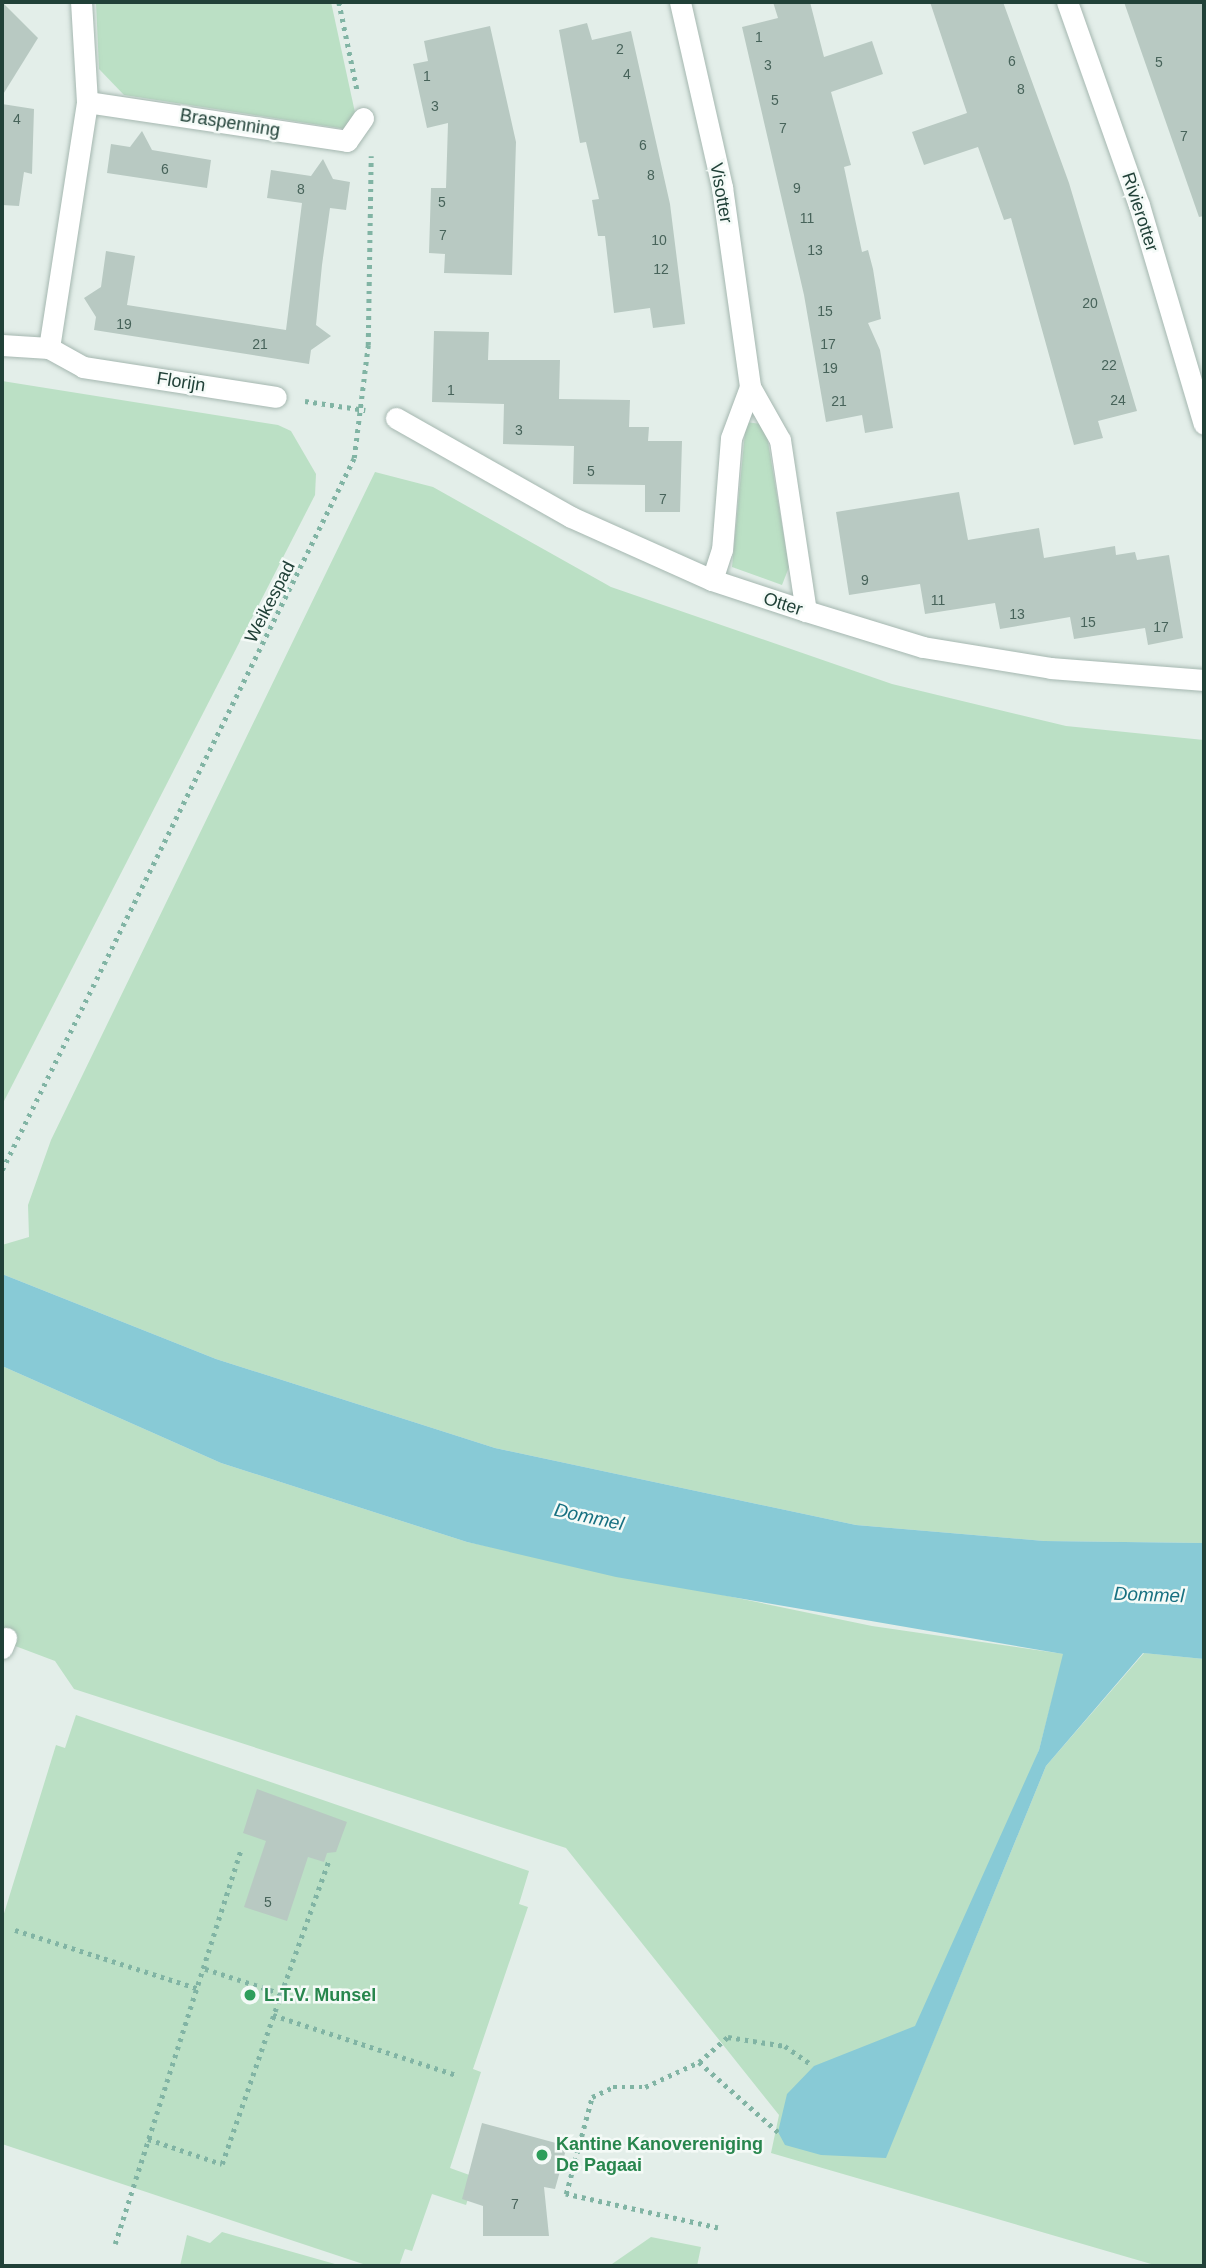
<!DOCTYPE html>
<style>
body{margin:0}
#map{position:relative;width:1206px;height:2268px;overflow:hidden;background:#e3eee9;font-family:Arial,sans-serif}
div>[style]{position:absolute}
.green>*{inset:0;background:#bbe0c5}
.water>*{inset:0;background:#88cad6}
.building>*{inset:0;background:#b8c9c2}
.path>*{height:4.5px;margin-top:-2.25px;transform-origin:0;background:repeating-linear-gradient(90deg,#81b4a4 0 3.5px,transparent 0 8.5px)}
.roads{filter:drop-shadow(0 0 2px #a5b7b0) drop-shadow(0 0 2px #a5b7b0)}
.street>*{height:21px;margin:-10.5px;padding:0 10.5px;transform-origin:10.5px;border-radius:10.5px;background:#fff}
.dots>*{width:19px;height:19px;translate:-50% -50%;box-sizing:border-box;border:4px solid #f4faf7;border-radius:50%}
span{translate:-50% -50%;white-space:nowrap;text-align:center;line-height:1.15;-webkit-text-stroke:5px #f4faf7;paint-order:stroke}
.number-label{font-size:14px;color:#47635a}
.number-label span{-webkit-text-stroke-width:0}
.street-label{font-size:18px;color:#214138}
.leisure-label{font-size:18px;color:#27864d;font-weight:700}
.left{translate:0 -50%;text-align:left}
.water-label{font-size:19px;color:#177081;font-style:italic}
.frame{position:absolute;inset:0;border:4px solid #214138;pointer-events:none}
</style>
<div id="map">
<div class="green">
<div style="clip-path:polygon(96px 2px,331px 2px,359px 131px,124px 95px,99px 69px)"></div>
<div style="clip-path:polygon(2px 381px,278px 425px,291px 431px,316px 474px,315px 495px,2px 1105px)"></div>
<div style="clip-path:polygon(746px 422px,761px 424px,767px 436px,789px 567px,782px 585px,732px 567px)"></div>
<div style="clip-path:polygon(375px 472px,433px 487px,611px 587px,892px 684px,1066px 726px,1204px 740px,1204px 1543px,1044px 1541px,856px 1525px,495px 1448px,216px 1359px,2px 1274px,2px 1245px,29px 1237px,28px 1205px,51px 1140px)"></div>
<div style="clip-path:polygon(2px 1366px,221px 1463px,467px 1542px,872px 1626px,1064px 1654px,1039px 1750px,899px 2125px,1046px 1766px,1144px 1653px,1204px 1659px,1204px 2266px,1158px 2266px,771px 2153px,779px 2115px,566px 1848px,74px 1689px,55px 1661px,2px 1641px)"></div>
<div style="clip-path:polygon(76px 1715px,529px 1871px,519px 1904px,528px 1907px,473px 2069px,481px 2072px,450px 2168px,475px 2177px,466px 2205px,432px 2194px,412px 2251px,405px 2249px,399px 2266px,369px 2266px,2px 2144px,2px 1920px,56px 1745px,65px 1748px)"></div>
<div style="clip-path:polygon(222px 2232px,342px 2266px,180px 2266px,187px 2235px,210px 2243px)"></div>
<div style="clip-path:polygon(651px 2237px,701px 2247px,697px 2266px,590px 2266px,612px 2264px)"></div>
</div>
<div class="water">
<div style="clip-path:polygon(2px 1274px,216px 1359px,495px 1448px,856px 1525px,1044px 1541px,1204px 1543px,1204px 1659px,1143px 1653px,1046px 1766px,886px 2158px,821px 2155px,785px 2145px,778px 2132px,787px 2094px,814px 2066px,915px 2026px,1039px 1750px,1063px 1654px,616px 1577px,467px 1542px,221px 1463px,2px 1366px)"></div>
</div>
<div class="building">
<div style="clip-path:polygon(2px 2px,38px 38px,2px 96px)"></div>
<div style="clip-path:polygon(773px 2px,810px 2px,824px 57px,872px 41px,883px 74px,831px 92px,851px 165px,844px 167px,862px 252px,868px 250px,873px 269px,881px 319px,868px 323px,880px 350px,893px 428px,865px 433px,862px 415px,826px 422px,804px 295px,742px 27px,778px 18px)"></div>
<div style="clip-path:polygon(930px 2px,1003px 2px,1069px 183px,1137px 411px,1098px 421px,1103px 438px,1074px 445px,1011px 218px,1004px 220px,978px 147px,924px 165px,912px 132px,967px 113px)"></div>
<div style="clip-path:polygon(1124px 2px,1204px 2px,1204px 216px,1199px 217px)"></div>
<div style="clip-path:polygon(587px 23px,592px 40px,631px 31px,670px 204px,685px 324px,653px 328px,650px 308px,614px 313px,605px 236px,598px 236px,592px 200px,599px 199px,586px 142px,580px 143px,559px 30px)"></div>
<div style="clip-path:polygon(490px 26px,516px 142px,512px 275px,444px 273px,445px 254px,429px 253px,431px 188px,446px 188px,448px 123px,427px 128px,413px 64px,428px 61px,424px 41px)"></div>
<div style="clip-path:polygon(2px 104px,34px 109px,32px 174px,24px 172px,19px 206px,2px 205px)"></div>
<div style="clip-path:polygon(142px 131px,152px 150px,211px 160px,207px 188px,107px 173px,111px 144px,130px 147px)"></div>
<div style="clip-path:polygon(323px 159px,333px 179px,350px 182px,346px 210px,330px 208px,322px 265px,316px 325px,331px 336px,311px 350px,309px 364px,94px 330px,96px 317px,84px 298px,101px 287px,106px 251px,135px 256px,127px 305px,286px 330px,302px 203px,267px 198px,271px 170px,311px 176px)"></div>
<div style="clip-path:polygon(434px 331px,489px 332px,488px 360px,560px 360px,559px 399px,630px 400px,629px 427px,649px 427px,648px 441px,682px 441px,680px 512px,645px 512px,645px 485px,573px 484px,574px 446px,503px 444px,504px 404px,432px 402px)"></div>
<div style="clip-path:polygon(959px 492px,968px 540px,1039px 528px,1044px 558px,1115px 546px,1116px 555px,1135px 552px,1137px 560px,1169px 555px,1183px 638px,1148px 645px,1145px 628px,1074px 639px,1070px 617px,1000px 629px,995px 603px,925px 614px,920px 584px,849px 595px,836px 512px)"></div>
<div style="clip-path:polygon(257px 1789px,347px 1822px,336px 1852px,327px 1853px,324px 1862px,308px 1857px,287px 1921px,244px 1907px,266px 1841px,243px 1833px)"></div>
<div style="clip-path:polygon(482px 2123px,567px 2146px,555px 2189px,544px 2187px,549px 2236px,483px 2236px,483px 2206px,462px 2199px)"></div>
</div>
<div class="path">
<div style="left:339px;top:2px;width:89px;rotate:78.3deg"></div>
<div style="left:305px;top:401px;width:61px;rotate:8.5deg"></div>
<div style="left:2px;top:1170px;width:794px;rotate:-63.69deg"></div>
<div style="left:354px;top:458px;width:114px;rotate:-82.9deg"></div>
<div style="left:368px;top:345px;width:189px;rotate:-89.1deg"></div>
<div style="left:15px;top:1930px;width:191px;rotate:17.7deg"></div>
<div style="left:281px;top:1994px;width:142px;rotate:-70.3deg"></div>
<div style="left:273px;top:2015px;width:194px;rotate:18.1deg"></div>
<div style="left:699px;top:2062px;width:38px;rotate:-41deg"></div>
<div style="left:728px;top:2037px;width:58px;rotate:9deg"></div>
<div style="left:785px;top:2046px;width:33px;rotate:35deg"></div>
<div style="left:148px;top:2139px;width:78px;rotate:18.7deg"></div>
<div style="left:222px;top:2164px;width:180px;rotate:-70.9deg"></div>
<div style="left:281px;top:1994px;width:81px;rotate:-162deg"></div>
<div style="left:718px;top:2228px;width:156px;rotate:-167.4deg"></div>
<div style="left:566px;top:2194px;width:100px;rotate:-75deg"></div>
<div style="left:592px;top:2097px;width:23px;rotate:-25deg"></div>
<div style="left:613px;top:2087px;width:32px"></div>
<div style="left:645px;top:2087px;width:60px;rotate:-24.8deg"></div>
<div style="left:699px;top:2062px;width:106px;rotate:41.5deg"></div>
<div style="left:115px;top:2244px;width:415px;rotate:-72.3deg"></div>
</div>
<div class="roads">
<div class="street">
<div style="left:680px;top:2px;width:190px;rotate:77.2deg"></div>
<div style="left:722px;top:187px;width:202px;rotate:82deg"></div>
<div style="left:750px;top:387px;width:61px;rotate:60.5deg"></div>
<div style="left:780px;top:440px;width:173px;rotate:81.4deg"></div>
<div style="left:1067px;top:2px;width:215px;rotate:70.5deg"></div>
<div style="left:1139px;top:205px;width:228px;rotate:73.5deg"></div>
<div style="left:87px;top:102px;width:263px;rotate:8.5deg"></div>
<div style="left:347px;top:141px;width:28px;rotate:-55deg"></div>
<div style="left:2px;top:345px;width:47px;rotate:3.7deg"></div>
<div style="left:49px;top:348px;width:39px;rotate:29deg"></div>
<div style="left:83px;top:367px;width:195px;rotate:8.8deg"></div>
<div style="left:49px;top:348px;width:249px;rotate:-81.2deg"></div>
<div style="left:87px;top:102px;width:100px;rotate:-93.4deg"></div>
<div style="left:396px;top:418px;width:201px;rotate:29.5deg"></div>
<div style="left:571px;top:517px;width:154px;rotate:24.1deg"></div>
<div style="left:712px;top:580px;width:99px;rotate:18.3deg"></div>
<div style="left:806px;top:611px;width:122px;rotate:17.1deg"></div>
<div style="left:923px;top:647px;width:130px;rotate:9.3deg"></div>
<div style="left:1051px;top:668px;width:153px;rotate:4.5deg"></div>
<div style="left:712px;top:580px;width:32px;rotate:-72deg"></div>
<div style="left:722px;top:550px;width:112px;rotate:-85.4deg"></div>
<div style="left:731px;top:438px;width:54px;rotate:-69.6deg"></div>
<div style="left:2px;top:1648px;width:11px;rotate:-68deg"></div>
</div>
</div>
<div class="dots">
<div style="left:250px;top:1995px;background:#2e9e5b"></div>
<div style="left:542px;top:2155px;background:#2e9e5b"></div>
</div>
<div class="number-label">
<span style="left:759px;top:37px">1</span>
<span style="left:620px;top:49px">2</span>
<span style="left:1012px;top:61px">6</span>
<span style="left:1159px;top:62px">5</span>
<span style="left:768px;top:65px">3</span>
<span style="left:627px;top:74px">4</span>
<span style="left:427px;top:76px">1</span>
<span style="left:1021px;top:89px">8</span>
<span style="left:775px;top:100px">5</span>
<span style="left:435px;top:106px">3</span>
<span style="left:17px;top:119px">4</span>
<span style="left:783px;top:128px">7</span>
<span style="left:1184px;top:136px">7</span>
<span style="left:643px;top:145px">6</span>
<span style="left:165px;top:169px">6</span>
<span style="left:651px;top:175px">8</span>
<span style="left:797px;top:188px">9</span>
<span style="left:301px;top:189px">8</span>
<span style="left:442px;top:202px">5</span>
<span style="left:807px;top:218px">11</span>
<span style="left:443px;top:235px">7</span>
<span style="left:659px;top:240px">10</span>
<span style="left:815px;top:250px">13</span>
<span style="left:661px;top:269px">12</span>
<span style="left:1090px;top:303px">20</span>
<span style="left:825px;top:311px">15</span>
<span style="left:124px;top:324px">19</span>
<span style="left:260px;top:344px">21</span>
<span style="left:828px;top:344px">17</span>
<span style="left:1109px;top:365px">22</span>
<span style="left:830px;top:368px">19</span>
<span style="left:451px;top:390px">1</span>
<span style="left:1118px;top:400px">24</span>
<span style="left:839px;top:401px">21</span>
<span style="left:519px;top:430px">3</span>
<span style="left:591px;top:471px">5</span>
<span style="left:663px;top:499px">7</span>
<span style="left:865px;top:580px">9</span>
<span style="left:938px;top:600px">11</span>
<span style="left:1017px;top:614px">13</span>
<span style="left:1088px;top:622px">15</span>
<span style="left:1161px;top:627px">17</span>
<span style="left:268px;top:1902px">5</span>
<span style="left:515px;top:2204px">7</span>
</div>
<div class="street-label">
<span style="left:230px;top:123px;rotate:9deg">Braspenning</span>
<span style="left:721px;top:193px;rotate:80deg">Visotter</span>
<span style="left:1140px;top:212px;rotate:72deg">Rivierotter</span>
<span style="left:181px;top:382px;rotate:9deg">Florijn</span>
<span style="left:270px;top:602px;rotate:-63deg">Weikespad</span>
<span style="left:783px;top:604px;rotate:18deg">Otter</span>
</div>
<div class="leisure-label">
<span class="left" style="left:264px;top:1995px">L.T.V. Munsel</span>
<span class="left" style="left:556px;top:2155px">Kantine Kanovereniging<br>De Pagaai</span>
</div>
<div class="water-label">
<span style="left:589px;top:1517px;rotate:12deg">Dommel</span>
<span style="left:1149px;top:1595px;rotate:2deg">Dommel</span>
</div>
<div class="frame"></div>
</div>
